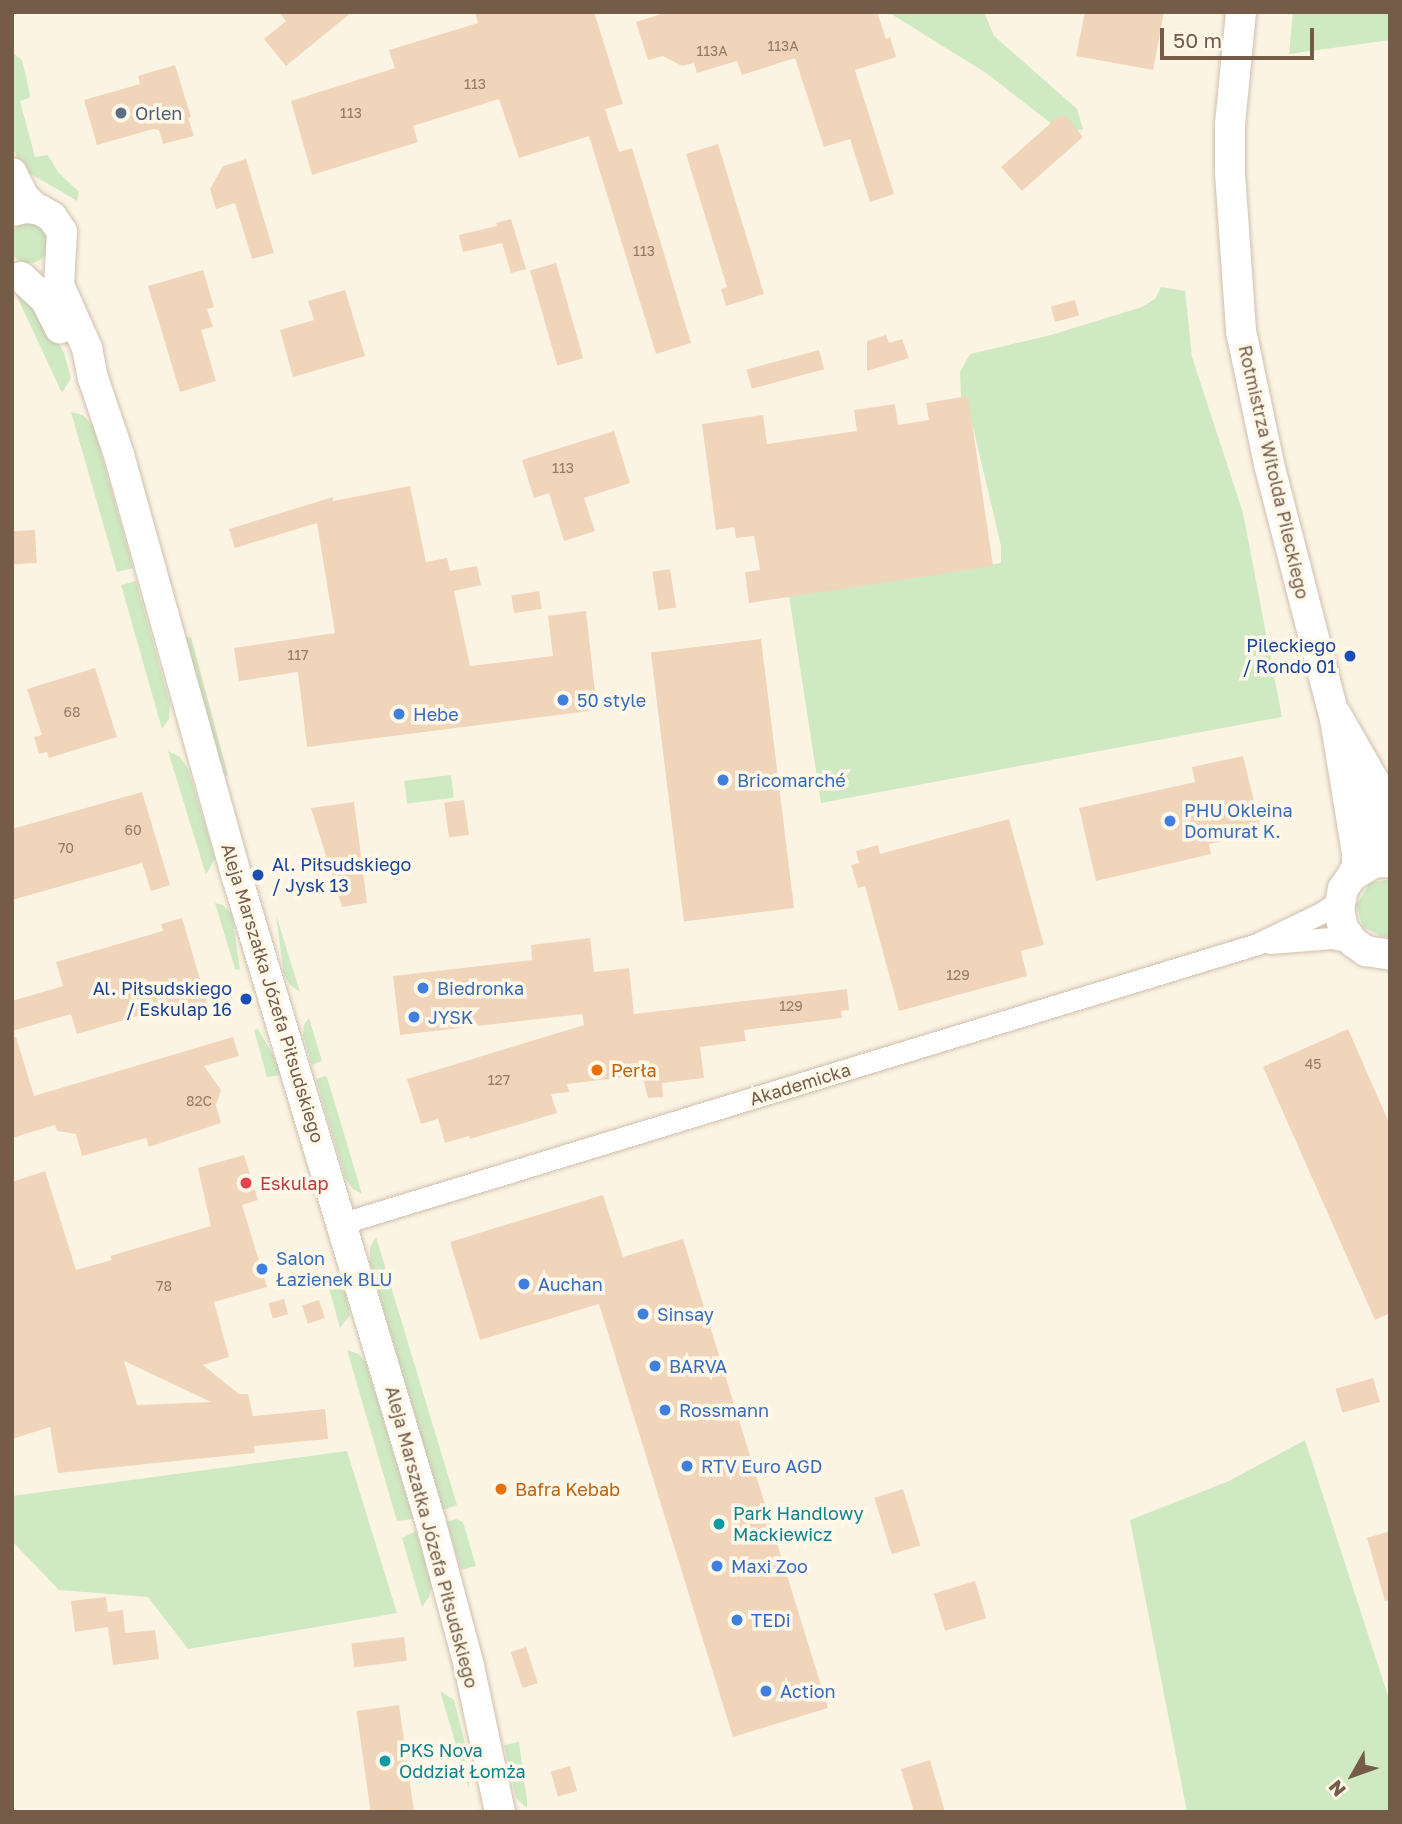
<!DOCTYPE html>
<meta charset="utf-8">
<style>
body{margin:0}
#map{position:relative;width:1402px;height:1824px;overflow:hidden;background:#fcf4e3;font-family:"Golos Text",sans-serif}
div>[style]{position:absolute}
.green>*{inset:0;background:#cfe9c2;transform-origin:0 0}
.round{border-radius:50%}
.building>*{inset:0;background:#f1d5bb;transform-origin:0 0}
.roads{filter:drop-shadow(0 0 2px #cfbfad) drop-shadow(0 0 2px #cfbfad)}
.street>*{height:21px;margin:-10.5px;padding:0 10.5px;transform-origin:10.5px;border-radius:10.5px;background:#fff}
.secondary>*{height:30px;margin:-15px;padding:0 15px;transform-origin:15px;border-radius:15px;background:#fff}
.dots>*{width:19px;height:19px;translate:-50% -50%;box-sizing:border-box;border:4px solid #fff8e9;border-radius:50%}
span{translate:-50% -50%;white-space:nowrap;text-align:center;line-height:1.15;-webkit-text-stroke:7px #fff8e9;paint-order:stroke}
.number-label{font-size:14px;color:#937a66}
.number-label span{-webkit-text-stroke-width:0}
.service-label{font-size:18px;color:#4e5e75}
.left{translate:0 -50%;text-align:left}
.street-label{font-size:18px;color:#745c49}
.transit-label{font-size:18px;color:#164399}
.right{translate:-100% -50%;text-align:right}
.shop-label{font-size:18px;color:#366cbe}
.food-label{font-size:18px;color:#c56008}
.health-label{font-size:18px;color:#be3a42}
.culture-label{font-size:18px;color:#0d838f}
.frame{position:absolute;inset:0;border:14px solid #745c49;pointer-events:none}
.north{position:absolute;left:1318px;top:1740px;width:70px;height:70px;-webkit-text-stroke:5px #fff8e9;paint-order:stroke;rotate:230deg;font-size:19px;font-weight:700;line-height:28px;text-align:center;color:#745c49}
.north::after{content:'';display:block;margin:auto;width:24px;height:32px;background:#745c49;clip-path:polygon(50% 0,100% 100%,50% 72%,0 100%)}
.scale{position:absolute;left:1160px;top:28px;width:154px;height:32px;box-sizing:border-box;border:4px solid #745c49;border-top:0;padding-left:9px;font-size:21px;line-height:24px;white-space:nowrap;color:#745c49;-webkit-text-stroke:5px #fff8e9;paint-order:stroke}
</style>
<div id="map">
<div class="green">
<div style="clip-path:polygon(888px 12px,984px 12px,994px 36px,1077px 109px,1083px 129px,1066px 135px,986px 73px)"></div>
<div style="clip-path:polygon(1293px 12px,1390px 12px,1390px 40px,1289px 54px)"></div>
<div style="clip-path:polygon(12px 52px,22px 60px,30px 94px,29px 98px,20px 101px,35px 157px,48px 155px,58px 172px,79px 192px,77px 201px,21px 168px,12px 145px)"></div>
<div class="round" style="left:9px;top:223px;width:40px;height:40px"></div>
<div style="clip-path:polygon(12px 286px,43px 315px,64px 353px,71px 378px,62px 393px)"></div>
<div style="clip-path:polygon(1161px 287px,1185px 291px,1192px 357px,1243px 513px,1282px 717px,821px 803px,789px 596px,1001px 563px,1001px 546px,973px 427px,961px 396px,960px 372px,970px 354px,1051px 335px,1142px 307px,1155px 299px)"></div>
<div style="clip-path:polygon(71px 412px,83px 415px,94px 428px,133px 568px,117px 572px)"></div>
<div style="clip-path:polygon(136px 581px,170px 704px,169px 719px,162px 729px,121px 585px)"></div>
<div style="left:191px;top:637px;width:143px;height:6px;rotate:75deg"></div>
<div style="clip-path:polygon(168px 751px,180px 757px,188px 769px,215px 858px,206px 875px)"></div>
<div style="left:451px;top:775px;width:23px;height:47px;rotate:83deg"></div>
<div style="clip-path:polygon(1390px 879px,1390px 937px,1383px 937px,1363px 927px,1356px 905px,1370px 883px)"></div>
<div style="clip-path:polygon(215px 903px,223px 905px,232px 914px,240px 970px,235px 969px)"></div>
<div style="clip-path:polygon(276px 915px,300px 992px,290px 985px,284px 975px)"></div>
<div style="clip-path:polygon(309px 1018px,322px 1061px,312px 1065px,303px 1035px,304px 1025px)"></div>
<div style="clip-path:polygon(258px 1029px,273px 1055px,281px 1075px,267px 1077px,254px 1030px)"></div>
<div style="clip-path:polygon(325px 1076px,327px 1077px,362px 1194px,353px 1189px,346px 1180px,316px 1079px)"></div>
<div style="clip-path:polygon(376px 1237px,457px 1505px,443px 1510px,370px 1263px,370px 1247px)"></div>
<div style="clip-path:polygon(327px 1281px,341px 1288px,346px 1295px,350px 1315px,340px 1328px)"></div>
<div style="clip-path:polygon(347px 1350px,359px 1354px,366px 1363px,413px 1519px,397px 1521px)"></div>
<div style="clip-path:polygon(1305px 1440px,1390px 1702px,1390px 1812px,1187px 1812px,1130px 1520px,1229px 1481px)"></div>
<div style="clip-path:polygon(347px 1451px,397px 1613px,188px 1649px,148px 1597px,59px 1590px,12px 1541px,12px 1496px)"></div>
<div style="clip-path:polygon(456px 1519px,463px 1522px,476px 1566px,461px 1570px,447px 1522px)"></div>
<div style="clip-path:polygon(416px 1531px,432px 1585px,429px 1597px,422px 1607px,402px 1538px)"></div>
<div style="clip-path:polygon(440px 1691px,454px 1700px,456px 1708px,468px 1755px,469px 1789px)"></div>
<div style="clip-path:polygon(519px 1742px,527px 1801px,527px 1808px,516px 1798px,504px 1745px)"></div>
</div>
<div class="building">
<div style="clip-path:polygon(279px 12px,352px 12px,286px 66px,264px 39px,286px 21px)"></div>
<div style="clip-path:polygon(475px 12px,594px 12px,623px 104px,605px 109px,619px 152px,632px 148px,691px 343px,656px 354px,589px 136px,519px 158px,499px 99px,413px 126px,418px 142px,312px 175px,291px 101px,395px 68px,389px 50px,478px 23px)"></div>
<div style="clip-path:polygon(668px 12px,877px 12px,886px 39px,890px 37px,896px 57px,855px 70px,894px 194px,870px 202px,850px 139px,824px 147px,795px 58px,742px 75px,737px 61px,697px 73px,694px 63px,682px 66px,663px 56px,648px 60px,636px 22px)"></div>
<div style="clip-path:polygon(1085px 12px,1164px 12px,1153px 70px,1076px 56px)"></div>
<div style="clip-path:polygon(175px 65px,191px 117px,188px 118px,194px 136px,163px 144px,159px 130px,153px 129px,97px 145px,84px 100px,140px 84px,138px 76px)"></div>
<div style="clip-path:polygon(1059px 116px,1066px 116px,1083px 137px,1022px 191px,1001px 167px)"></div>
<div style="clip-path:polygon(718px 144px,764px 294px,726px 306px,721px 289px,727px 287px,686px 154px)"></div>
<div style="clip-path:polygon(246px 159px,274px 253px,252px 259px,235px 203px,216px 209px,210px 189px,223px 166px)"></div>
<div style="clip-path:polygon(511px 219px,526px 269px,511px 273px,502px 243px,463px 252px,459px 235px,497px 226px,496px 223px)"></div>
<div style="left:556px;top:263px;width:99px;height:27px;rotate:74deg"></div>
<div style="clip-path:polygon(203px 270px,214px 307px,207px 309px,213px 327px,201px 330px,216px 381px,180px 392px,148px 286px)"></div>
<div style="clip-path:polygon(345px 290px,365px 356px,293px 377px,280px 330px,314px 320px,308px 301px)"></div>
<div style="left:1075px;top:300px;width:16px;height:25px;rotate:75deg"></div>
<div style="clip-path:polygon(886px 335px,889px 343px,902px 339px,909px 358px,867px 371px,867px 341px)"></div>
<div style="left:819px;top:350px;width:20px;height:75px;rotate:75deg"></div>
<div style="clip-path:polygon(968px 396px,993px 566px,749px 603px,745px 572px,760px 570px,754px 536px,736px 538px,734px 527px,716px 530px,702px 424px,763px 415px,767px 444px,857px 431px,854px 410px,895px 404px,898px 425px,929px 420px,926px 403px)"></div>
<div style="clip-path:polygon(614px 431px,630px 483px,584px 498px,595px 531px,564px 541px,549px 493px,534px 498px,522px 460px)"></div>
<div style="clip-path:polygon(410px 486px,426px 562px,447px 558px,450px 571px,477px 566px,481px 585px,454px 591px,470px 666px,553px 656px,548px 616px,586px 611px,597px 710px,307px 747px,298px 672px,239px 681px,234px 648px,335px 633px,317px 523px,235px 548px,229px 529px,333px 497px,333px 501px)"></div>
<div style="left:35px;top:530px;width:33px;height:23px;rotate:87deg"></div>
<div style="left:670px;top:569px;width:39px;height:18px;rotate:81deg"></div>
<div style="left:539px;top:591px;width:18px;height:28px;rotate:81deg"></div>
<div style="left:761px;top:639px;width:271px;height:111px;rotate:83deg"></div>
<div style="clip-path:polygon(95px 668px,117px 737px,49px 758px,47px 752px,39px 754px,34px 737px,42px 735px,27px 689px)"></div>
<div style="clip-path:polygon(1243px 756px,1262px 834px,1209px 844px,1211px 854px,1096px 881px,1079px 808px,1195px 782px,1192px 767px)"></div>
<div style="clip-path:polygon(142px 792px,170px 885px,151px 891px,142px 863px,12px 900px,12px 829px)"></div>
<div style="left:464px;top:800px;width:35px;height:20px;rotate:82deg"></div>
<div style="clip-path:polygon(354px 802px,367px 903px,342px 907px,311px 808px)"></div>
<div style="clip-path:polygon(1009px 819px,1044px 945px,1021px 951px,1027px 976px,899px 1011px,865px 886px,858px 888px,851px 865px,859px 863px,856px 851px,878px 845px,880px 854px)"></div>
<div style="clip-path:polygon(182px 918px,207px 1003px,186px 1009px,184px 1002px,77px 1034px,71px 1014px,12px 1031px,12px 1001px,63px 986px,56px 962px,163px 931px,161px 924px)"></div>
<div style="clip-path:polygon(590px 938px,594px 972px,629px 968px,634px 1014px,847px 989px,849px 1010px,841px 1011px,842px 1018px,744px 1030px,746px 1041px,700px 1047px,704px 1078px,662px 1083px,663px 1097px,648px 1098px,642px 1075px,567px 1084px,569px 1092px,551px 1094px,557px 1113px,470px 1139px,469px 1136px,445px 1143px,438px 1119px,421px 1124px,407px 1079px,584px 1025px,582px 1014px,400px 1035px,393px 976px,532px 960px,531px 945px)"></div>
<div style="clip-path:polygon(1348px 1029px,1390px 1125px,1390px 1313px,1375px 1320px,1263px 1067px)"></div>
<div style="clip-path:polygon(16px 1037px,34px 1096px,233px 1037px,239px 1056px,204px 1066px,221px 1090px,216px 1105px,221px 1123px,149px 1147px,146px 1138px,82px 1156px,76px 1134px,57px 1131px,55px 1125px,12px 1138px,12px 1038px)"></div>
<div style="clip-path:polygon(evenodd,244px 1155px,258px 1200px,242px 1205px,267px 1287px,214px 1302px,229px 1357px,203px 1365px,239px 1394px,248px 1394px,253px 1416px,325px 1409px,328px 1439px,254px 1446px,255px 1453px,58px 1473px,50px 1427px,12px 1439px,12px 1182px,45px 1171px,76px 1270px,112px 1260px,110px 1256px,211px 1226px,198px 1168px,244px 1155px,124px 1361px,211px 1402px,137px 1405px,124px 1361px)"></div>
<div style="clip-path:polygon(603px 1195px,623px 1257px,683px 1239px,828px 1708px,733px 1737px,599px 1304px,480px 1340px,450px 1242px)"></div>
<div style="left:284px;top:1299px;width:16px;height:16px;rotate:75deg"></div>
<div style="left:319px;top:1300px;width:19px;height:18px;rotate:72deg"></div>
<div style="left:1373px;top:1378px;width:25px;height:39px;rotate:74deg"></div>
<div style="left:903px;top:1489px;width:59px;height:30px;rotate:73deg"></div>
<div style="clip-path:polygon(1390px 1531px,1390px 1600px,1385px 1601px,1367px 1538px)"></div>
<div style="left:975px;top:1581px;width:39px;height:43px;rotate:73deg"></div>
<div style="clip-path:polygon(106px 1597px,108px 1612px,123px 1610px,125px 1633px,155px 1630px,159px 1659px,113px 1665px,108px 1627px,75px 1632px,71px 1601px)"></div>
<div style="left:404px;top:1637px;width:24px;height:53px;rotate:83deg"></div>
<div style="left:526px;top:1647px;width:38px;height:16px;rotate:72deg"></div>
<div style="left:399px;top:1705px;width:108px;height:43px;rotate:82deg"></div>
<div style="clip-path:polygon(930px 1760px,945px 1812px,914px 1812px,901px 1769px)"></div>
<div style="left:570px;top:1766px;width:26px;height:20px;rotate:74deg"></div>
</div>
<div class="roads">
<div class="street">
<div style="left:1339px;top:711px;width:103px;rotate:60.2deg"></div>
<div style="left:1270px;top:943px;width:61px;rotate:-4.7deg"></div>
<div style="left:1331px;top:938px;width:22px;rotate:10deg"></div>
<div style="left:343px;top:1223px;width:956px;rotate:-16.97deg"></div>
<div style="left:1257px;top:944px;width:71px;rotate:-25.8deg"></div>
<div style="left:1321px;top:913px;width:17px;rotate:-33deg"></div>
<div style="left:1335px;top:904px;width:11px;rotate:-56deg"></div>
</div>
<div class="secondary">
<div style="left:1241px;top:12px;width:113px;rotate:95.6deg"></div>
<div style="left:1230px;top:124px;width:49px;rotate:90deg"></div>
<div style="left:1230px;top:173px;width:158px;rotate:86deg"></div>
<div style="left:1241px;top:331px;width:136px;rotate:78.1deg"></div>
<div style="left:1269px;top:464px;width:263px;rotate:75.5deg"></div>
<div style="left:1335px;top:719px;width:137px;rotate:80.7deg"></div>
<div style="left:1357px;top:854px;width:12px;rotate:90deg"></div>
<div style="left:1357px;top:866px;width:11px;rotate:117deg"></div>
<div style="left:12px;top:173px;width:25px;rotate:64deg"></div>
<div style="left:23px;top:196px;width:17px;rotate:45deg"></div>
<div style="left:12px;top:211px;width:14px;rotate:-12deg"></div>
<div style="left:26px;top:208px;width:14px;rotate:8deg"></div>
<div style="left:40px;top:210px;width:14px;rotate:30deg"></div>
<div style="left:52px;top:217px;width:18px;rotate:56deg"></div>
<div style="left:62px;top:232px;width:53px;rotate:93.2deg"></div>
<div style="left:59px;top:285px;width:69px;rotate:66deg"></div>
<div style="left:87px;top:348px;width:31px;rotate:79deg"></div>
<div style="left:93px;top:378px;width:81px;rotate:71.3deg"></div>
<div style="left:119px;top:455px;width:441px;rotate:74.4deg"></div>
<div style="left:238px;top:880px;width:668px;rotate:73.3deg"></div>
<div style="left:430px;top:1520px;width:151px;rotate:75deg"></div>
<div style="left:469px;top:1666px;width:149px;rotate:78deg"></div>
<div style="left:21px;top:277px;width:33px;rotate:43deg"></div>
<div style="left:45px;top:299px;width:33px;rotate:63deg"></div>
<div style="left:1355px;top:768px;width:93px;rotate:67.9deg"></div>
<div style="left:1390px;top:862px;width:17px;rotate:177deg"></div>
<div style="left:1373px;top:863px;width:25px;rotate:148deg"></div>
<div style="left:1352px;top:876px;width:16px;rotate:125deg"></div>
<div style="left:1343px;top:889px;width:20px;rotate:101deg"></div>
<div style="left:1339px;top:909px;width:19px;rotate:78deg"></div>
<div style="left:1343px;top:928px;width:17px;rotate:54deg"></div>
<div style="left:1353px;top:942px;width:16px;rotate:35deg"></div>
<div style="left:1366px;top:951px;width:24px;rotate:9deg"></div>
</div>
</div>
<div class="dots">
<div style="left:121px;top:113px;background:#5c6f8a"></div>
<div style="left:1350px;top:656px;background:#1a4fb4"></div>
<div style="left:563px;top:700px;background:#3f7fe0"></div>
<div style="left:399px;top:714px;background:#3f7fe0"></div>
<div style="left:723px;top:780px;background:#3f7fe0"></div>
<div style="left:1170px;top:821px;background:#3f7fe0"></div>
<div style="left:258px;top:875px;background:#1a4fb4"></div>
<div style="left:423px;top:988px;background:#3f7fe0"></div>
<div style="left:246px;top:999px;background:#1a4fb4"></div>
<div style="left:414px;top:1017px;background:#3f7fe0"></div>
<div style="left:597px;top:1070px;background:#e8710a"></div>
<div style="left:246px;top:1183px;background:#e0444e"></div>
<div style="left:262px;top:1269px;background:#3f7fe0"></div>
<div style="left:524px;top:1284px;background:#3f7fe0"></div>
<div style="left:643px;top:1314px;background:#3f7fe0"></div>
<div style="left:655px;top:1366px;background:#3f7fe0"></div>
<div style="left:665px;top:1410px;background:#3f7fe0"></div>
<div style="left:687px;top:1466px;background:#3f7fe0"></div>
<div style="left:501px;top:1489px;background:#e8710a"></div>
<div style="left:719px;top:1524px;background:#0f9aa8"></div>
<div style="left:717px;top:1566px;background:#3f7fe0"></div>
<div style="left:737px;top:1620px;background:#3f7fe0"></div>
<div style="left:766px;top:1691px;background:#3f7fe0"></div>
<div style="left:385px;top:1761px;background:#0f9aa8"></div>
</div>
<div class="number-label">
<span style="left:783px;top:46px">113A</span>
<span style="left:712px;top:51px">113A</span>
<span style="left:475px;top:84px">113</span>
<span style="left:351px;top:113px">113</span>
<span style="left:644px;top:251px">113</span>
<span style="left:563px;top:468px">113</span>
<span style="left:298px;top:655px">117</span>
<span style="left:72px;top:712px">68</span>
<span style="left:133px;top:830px">60</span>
<span style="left:66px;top:848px">70</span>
<span style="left:958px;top:975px">129</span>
<span style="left:791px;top:1006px">129</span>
<span style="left:1313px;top:1064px">45</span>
<span style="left:499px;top:1080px">127</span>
<span style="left:199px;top:1101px">82C</span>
<span style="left:164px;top:1286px">78</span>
</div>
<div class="service-label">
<span class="left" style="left:135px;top:113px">Orlen</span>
</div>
<div class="street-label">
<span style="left:1274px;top:472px;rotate:77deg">Rotmistrza Witolda Pileckiego</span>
<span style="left:273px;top:993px;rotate:73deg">Aleja Marszałka Józefa Piłsudskiego</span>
<span style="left:800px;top:1084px;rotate:-17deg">Akademicka</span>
<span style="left:432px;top:1537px;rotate:75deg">Aleja Marszałka Józefa Piłsudskiego</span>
</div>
<div class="transit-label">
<span class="right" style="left:1336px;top:656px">Pileckiego<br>/ Rondo 01</span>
<span class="left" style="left:272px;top:875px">Al. Piłsudskiego<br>/ Jysk 13</span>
<span class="right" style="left:232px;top:999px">Al. Piłsudskiego<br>/ Eskulap 16</span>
</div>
<div class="shop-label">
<span class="left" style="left:577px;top:700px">50 style</span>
<span class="left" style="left:413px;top:714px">Hebe</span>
<span class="left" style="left:737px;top:780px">Bricomarché</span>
<span class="left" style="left:1184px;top:821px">PHU Okleina<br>Domurat K.</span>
<span class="left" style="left:437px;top:988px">Biedronka</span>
<span class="left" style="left:428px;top:1017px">JYSK</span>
<span class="left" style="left:276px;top:1269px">Salon<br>Łazienek BLU</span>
<span class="left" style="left:538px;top:1284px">Auchan</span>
<span class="left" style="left:657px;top:1314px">Sinsay</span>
<span class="left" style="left:669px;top:1366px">BARVA</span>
<span class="left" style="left:679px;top:1410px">Rossmann</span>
<span class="left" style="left:701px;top:1466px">RTV Euro AGD</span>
<span class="left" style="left:731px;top:1566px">Maxi Zoo</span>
<span class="left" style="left:751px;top:1620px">TEDi</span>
<span class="left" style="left:780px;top:1691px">Action</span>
</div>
<div class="food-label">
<span class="left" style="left:611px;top:1070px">Perła</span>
<span class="left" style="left:515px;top:1489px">Bafra Kebab</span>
</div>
<div class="health-label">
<span class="left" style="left:260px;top:1183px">Eskulap</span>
</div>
<div class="culture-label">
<span class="left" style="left:733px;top:1524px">Park Handlowy<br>Mackiewicz</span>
<span class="left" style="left:399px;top:1761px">PKS Nova<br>Oddział Łomża</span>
</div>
<div class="frame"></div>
<div class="north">N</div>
<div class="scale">50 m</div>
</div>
